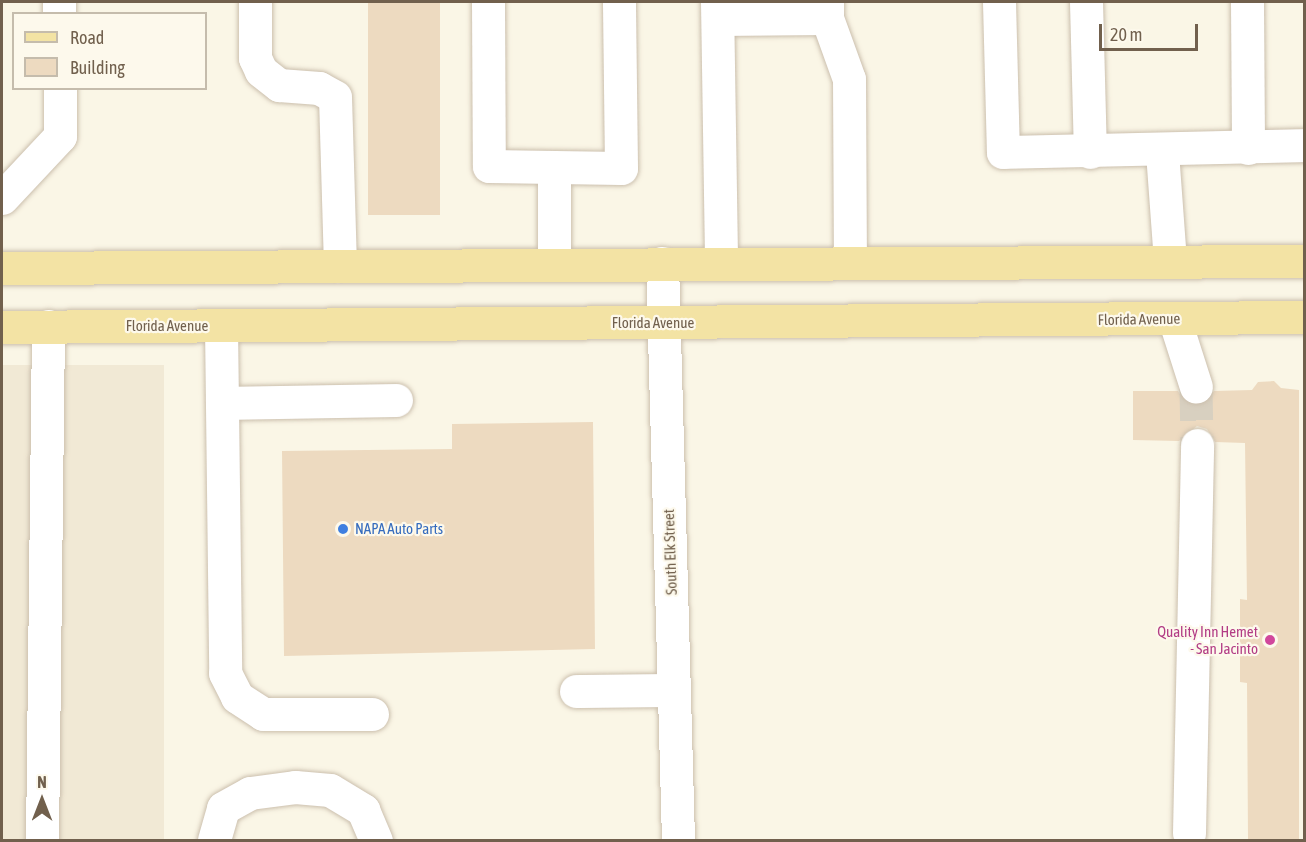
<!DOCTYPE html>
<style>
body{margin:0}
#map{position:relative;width:1306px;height:842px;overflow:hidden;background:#faf6e6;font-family:"Asap Condensed",sans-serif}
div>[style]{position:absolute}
.residential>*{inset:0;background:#f1e9d5;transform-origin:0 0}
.building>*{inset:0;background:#eddac0;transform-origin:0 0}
.minor-tunnel>*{height:33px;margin-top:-16.5px;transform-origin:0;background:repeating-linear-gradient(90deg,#d8d0c0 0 33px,transparent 0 49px)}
.roads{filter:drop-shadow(0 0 2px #cbbfad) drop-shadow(0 0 2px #cbbfad)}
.minor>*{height:33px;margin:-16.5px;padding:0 16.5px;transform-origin:16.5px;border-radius:16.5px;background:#fff}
.major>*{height:33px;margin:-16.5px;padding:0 16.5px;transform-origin:16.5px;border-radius:16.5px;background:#f3e3a4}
.dots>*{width:16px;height:16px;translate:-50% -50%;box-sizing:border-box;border:3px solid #fdf9ec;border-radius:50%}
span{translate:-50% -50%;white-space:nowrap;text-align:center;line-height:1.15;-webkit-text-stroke:4.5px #fdf9ec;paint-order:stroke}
.street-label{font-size:15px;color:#71604d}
.shop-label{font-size:15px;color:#366cbe}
.left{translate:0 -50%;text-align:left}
.hotel-label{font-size:15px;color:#b23c85}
.right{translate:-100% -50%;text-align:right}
.frame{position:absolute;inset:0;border:3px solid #71604d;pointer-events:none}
.legend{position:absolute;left:12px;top:12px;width:195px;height:78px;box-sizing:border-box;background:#fdf9ec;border:2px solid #c5bcac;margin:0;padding:8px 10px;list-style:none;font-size:18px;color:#71604d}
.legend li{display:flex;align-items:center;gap:12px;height:30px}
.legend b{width:30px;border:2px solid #c5bcac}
.north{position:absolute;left:12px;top:770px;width:60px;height:60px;-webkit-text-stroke:4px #fdf9ec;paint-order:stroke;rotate:0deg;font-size:16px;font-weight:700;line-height:24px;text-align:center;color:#71604d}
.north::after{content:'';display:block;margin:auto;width:21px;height:27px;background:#71604d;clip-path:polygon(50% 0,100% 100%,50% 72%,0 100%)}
.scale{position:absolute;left:1099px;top:24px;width:99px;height:27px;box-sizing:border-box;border:3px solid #71604d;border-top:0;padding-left:8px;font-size:18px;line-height:21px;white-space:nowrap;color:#71604d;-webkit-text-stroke:4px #fdf9ec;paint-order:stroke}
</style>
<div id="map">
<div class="residential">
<div style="left:164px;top:365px;width:475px;height:162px;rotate:90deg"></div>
</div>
<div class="building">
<div style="left:368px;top:2px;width:72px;height:213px"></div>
<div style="clip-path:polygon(1274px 381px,1281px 388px,1299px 390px,1299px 840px,1248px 840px,1247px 683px,1240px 682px,1240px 599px,1247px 600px,1245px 443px,1215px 442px,1207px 429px,1197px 426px,1179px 441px,1133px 440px,1133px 391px,1178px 391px,1184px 401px,1201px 405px,1214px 391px,1252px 390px,1258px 382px)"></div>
<div style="clip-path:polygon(593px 422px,595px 649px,284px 656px,282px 451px,452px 449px,452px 424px)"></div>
</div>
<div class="minor-tunnel">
<div style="left:1196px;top:387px;width:58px;rotate:89deg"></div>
</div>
<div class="roads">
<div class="minor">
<div style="left:59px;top:2px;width:12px;rotate:90deg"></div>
<div style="left:255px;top:2px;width:56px;rotate:90deg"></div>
<div style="left:255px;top:58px;width:14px;rotate:65deg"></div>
<div style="left:261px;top:71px;width:23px;rotate:38deg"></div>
<div style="left:279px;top:85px;width:40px;rotate:4.3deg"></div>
<div style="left:319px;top:88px;width:18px;rotate:29deg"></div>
<div style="left:335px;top:97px;width:169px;rotate:88.3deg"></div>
<div style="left:488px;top:2px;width:164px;rotate:89.7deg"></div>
<div style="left:489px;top:166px;width:132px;rotate:0.9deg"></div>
<div style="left:621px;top:168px;width:166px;rotate:-90.7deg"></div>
<div style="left:717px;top:2px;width:261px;rotate:89.1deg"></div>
<div style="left:999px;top:2px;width:150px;rotate:88.5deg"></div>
<div style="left:1003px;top:152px;width:301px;rotate:-1.3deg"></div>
<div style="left:1086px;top:2px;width:150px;rotate:88.5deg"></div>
<div style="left:1247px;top:2px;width:146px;rotate:89.6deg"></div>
<div style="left:827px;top:18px;width:65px;rotate:70.2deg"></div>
<div style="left:849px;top:79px;width:184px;rotate:89.7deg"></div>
<div style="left:718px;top:19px;width:109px;rotate:-0.5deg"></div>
<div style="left:827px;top:18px;width:16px;rotate:-90deg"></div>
<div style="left:1162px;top:152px;width:110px;rotate:85.8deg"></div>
<div style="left:554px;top:167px;width:97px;rotate:90deg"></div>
<div style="left:2px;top:198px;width:85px;rotate:-46.9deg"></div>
<div style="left:60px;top:136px;width:48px;rotate:-90deg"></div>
<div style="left:662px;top:263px;width:577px;rotate:88.41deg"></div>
<div style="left:1174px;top:318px;width:72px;rotate:72.3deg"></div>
<div style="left:221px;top:325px;width:348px;rotate:89.3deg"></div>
<div style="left:225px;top:673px;width:27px;rotate:63deg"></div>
<div style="left:237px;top:697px;width:31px;rotate:33deg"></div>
<div style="left:263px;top:714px;width:109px"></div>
<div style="left:222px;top:403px;width:174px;rotate:-1deg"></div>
<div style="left:576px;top:691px;width:98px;rotate:-0.6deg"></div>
<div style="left:1189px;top:833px;width:388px;rotate:-88.8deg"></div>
<div style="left:42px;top:840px;width:514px;rotate:-89.33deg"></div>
<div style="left:214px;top:840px;width:33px;rotate:-74deg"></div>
<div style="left:223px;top:808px;width:31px;rotate:-29deg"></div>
<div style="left:250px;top:793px;width:45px;rotate:-7.6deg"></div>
<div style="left:295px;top:787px;width:35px;rotate:5deg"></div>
<div style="left:330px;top:790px;width:39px;rotate:31deg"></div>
<div style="left:363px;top:810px;width:33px;rotate:67deg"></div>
</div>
<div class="major">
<div style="left:2px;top:268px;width:1302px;rotate:-0.31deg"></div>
<div style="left:2px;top:327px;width:1302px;rotate:-0.44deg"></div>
</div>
</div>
<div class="dots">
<div style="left:343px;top:529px;background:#3f7fe0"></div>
<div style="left:1270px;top:640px;background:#d1479c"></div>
</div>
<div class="street-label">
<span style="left:1139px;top:319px;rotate:-1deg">Florida Avenue</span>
<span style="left:653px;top:323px">Florida Avenue</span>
<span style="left:167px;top:326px">Florida Avenue</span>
<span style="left:670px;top:552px;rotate:-92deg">South Elk Street</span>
</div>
<div class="shop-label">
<span class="left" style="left:355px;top:529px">NAPA Auto Parts</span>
</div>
<div class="hotel-label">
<span class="right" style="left:1258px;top:640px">Quality Inn Hemet<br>- San Jacinto</span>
</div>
<div class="frame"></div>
<ul class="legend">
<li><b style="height:8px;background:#f3e3a4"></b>Road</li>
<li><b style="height:16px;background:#eddac0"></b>Building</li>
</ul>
<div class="north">N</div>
<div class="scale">20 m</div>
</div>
